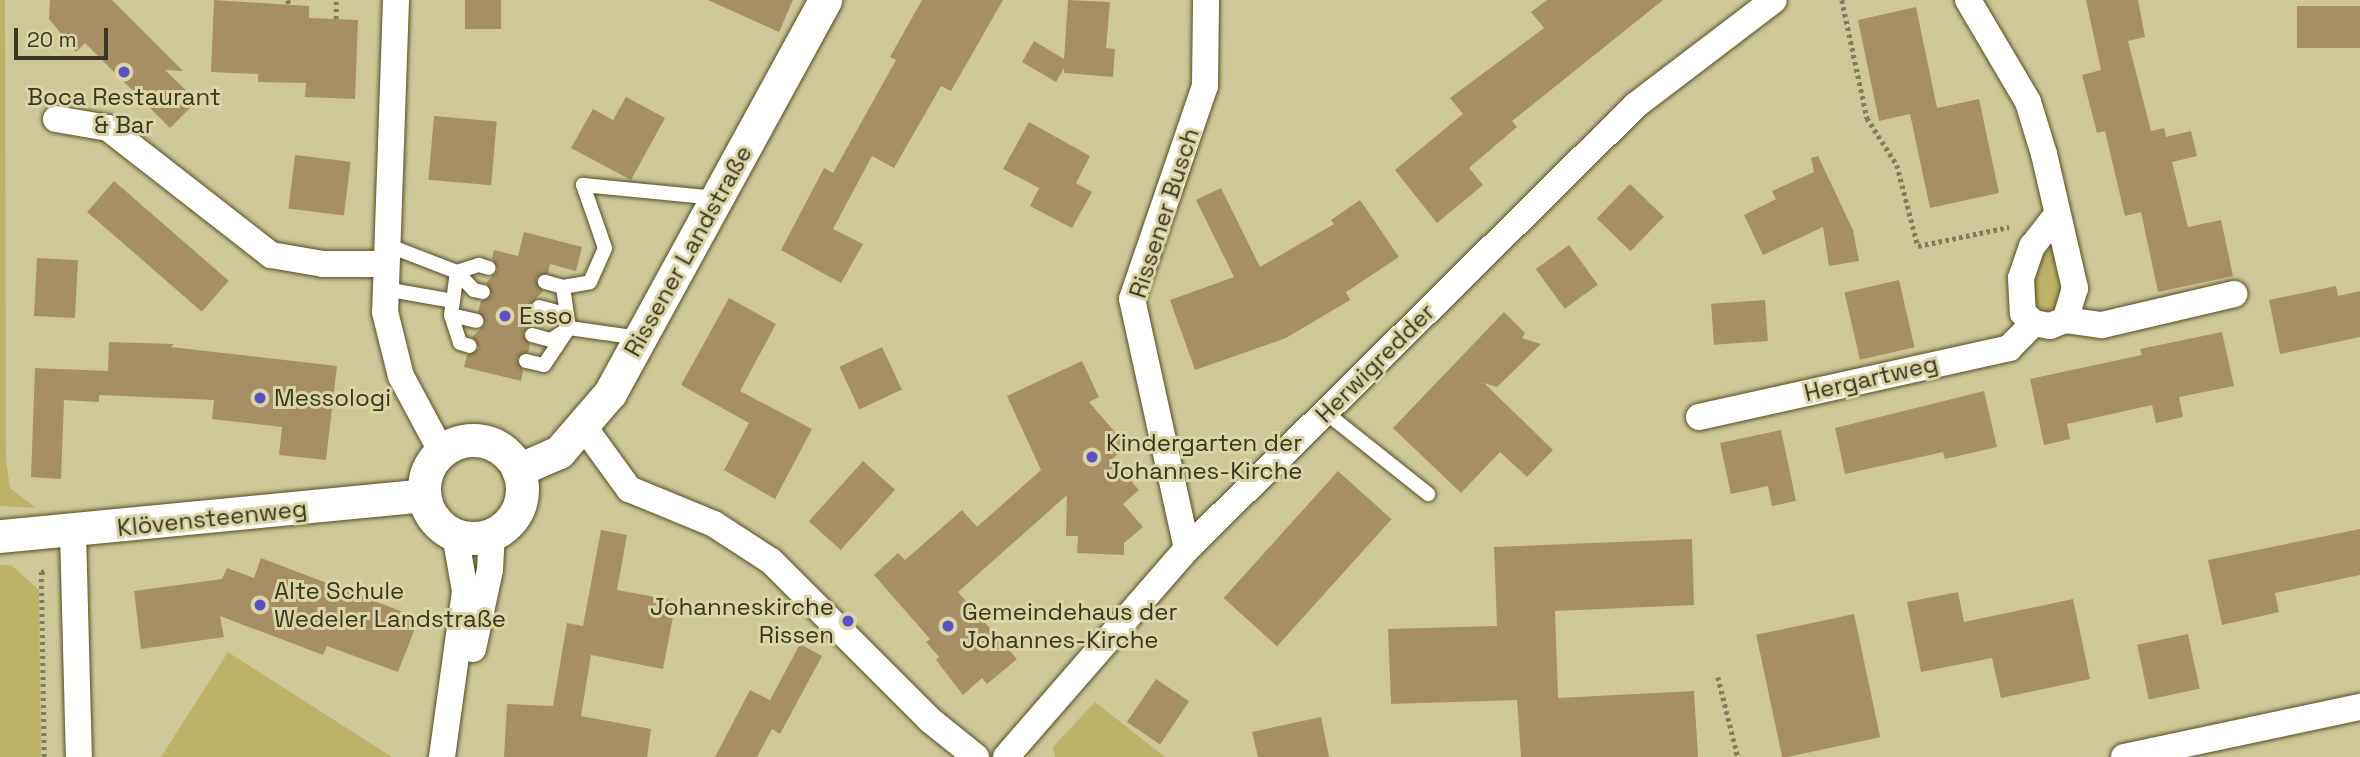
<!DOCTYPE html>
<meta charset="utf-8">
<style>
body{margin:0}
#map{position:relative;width:2360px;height:757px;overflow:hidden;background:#cec898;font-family:"Space Grotesk",sans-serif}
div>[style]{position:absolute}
.green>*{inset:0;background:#bdb368}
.building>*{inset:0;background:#a78f65;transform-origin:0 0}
.path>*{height:4.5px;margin-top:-2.25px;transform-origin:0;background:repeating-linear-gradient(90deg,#817d5c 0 3.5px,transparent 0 7px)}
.roads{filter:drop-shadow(0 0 2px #534d20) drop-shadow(0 0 2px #534d20)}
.service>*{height:14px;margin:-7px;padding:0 7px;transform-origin:7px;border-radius:7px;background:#fff}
.minor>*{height:26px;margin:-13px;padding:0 13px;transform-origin:13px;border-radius:13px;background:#fff}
.tertiary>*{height:33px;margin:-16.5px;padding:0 16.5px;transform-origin:16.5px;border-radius:16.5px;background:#fff}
.tertiary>.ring{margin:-16.5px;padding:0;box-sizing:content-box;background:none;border:33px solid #fff;border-radius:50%}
.dots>*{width:19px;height:19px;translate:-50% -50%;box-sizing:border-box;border:4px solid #dbd5a5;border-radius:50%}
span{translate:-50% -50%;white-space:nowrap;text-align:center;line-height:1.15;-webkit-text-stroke:6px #dbd5a5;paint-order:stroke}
.poi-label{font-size:24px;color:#383623}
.left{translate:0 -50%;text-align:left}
.right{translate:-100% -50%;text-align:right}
.street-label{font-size:24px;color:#383623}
.scale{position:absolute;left:14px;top:28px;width:94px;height:32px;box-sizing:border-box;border:4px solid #383623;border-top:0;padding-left:9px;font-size:21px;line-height:24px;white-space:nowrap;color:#383623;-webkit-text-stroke:5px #dbd5a5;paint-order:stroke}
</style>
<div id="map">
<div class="green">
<div style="clip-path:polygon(0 0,5px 0,6px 460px,10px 488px,36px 508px,0 506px)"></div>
<div style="clip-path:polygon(2052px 249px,2061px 294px,2054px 308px,2046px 311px,2032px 303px,2032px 293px,2041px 254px)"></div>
<div style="clip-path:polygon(0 565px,11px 565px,39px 590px,41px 757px,0 757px)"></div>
<div style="clip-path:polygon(228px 652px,392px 757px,161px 757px)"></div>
<div style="clip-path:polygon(1095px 702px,1165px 757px,1055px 757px,1053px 747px)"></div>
</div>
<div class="building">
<div style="clip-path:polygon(50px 0,112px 0,183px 71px,165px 70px,197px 101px,170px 128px,85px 43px,76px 52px,49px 19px)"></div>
<div style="clip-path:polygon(214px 0,309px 6px,309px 18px,358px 20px,355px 99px,305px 97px,306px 83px,258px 82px,258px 74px,211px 72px)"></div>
<div style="left:465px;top:0;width:36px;height:29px"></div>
<div style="clip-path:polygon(708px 0,793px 0,779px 32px)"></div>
<div style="clip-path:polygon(922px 0,1003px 0,951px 91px,941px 86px,894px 168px,872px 156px,833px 229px,863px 244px,841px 283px,781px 250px,824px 168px,833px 173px,896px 60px,890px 57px)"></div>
<div style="clip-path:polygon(1068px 0,1110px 2px,1106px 48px,1115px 49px,1113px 77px,1064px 73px,1064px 68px,1056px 82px,1022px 62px,1034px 41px,1064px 59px)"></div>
<div style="clip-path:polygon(1547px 0,1663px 0,1512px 121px,1517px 127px,1469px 168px,1483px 185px,1437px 223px,1395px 170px,1463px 114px,1450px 98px,1544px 28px,1531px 12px)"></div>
<div style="clip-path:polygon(2086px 0,2138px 0,2145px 37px,2128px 41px,2151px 131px,2164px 128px,2166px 137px,2191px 131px,2197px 156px,2172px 162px,2188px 227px,2221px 220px,2233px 276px,2158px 292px,2141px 212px,2125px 216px,2105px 131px,2097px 133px,2082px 75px,2101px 70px)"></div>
<div style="left:2360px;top:6px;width:42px;height:63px;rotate:90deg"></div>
<div style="clip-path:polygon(1916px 7px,1937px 108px,1979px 99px,1999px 193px,1930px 208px,1910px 114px,1879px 121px,1858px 20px)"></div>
<div style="clip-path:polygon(626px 97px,665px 118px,631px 180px,571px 148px,593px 109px,613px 120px)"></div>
<div style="left:434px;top:116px;width:63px;height:64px;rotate:5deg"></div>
<div style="clip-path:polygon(1029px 122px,1090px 156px,1076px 183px,1092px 192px,1072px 228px,1030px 206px,1039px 188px,1003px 169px)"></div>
<div style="left:295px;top:155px;width:56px;height:54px;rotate:7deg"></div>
<div style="clip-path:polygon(1818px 156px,1853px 230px,1859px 261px,1829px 266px,1823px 227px,1763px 255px,1744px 215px,1776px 199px,1772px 191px,1814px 172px,1811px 158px)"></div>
<div style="left:114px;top:181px;width:152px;height:41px;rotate:41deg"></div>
<div style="left:1630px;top:184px;width:47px;height:48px;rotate:44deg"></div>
<div style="clip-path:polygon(1221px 188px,1260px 267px,1334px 224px,1331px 220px,1360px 200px,1399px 257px,1346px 292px,1350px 300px,1286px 338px,1195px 370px,1170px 300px,1234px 277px,1196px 200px)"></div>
<div style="clip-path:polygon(524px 232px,582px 247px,576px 271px,550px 264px,548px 273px,536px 279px,543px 291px,530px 305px,537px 316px,534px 326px,523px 333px,530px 344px,528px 352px,517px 358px,523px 370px,521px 381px,464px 367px,467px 355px,479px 348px,472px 337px,485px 324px,478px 312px,481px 301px,492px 295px,486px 283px,498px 270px,492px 259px,494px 250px,518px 256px)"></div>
<div style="left:1569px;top:245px;width:49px;height:41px;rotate:54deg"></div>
<div style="left:37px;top:258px;width:41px;height:58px;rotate:3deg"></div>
<div style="left:1899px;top:280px;width:69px;height:56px;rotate:77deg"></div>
<div style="clip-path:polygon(2336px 286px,2338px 296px,2360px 291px,2360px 337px,2280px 354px,2269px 300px)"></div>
<div style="clip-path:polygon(729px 298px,776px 324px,740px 391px,812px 429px,775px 499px,724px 470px,749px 423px,681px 385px)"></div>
<div style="left:1765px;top:300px;width:41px;height:54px;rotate:86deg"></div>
<div style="clip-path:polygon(1504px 312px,1525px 333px,1522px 338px,1541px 344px,1497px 387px,1484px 383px,1553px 450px,1527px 477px,1500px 452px,1461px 493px,1393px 428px)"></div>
<div style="clip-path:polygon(2222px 332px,2234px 386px,2179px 397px,2183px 417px,2156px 423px,2152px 405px,2067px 424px,2070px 439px,2044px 445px,2030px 379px,2142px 355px,2140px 349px)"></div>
<div style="clip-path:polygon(109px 342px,174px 344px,171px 347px,337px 366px,326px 460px,279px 455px,282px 427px,212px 419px,214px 400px,99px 395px,99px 402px,64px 400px,61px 479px,31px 477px,35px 368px,108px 371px)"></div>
<div style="left:882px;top:347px;width:47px;height:47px;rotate:65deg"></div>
<div style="clip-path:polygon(1082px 361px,1099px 397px,1089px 402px,1127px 446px,1112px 459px,1139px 490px,1123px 504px,1143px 527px,1124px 543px,1124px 555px,1077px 553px,1078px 536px,1066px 536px,1067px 495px,958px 592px,1017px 659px,987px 684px,982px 678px,963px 695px,936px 660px,939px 657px,926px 642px,930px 639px,874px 575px,898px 553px,905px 560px,962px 510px,977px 527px,1041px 470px,1007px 396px)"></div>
<div style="clip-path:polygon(1984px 391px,1997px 447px,1945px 459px,1943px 452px,1845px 474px,1835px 428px)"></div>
<div style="clip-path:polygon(1781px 430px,1796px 501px,1772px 506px,1768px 486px,1731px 494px,1720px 443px)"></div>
<div style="left:863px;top:461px;width:43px;height:81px;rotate:42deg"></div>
<div style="left:1338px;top:471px;width:72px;height:171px;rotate:42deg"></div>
<div style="clip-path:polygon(2360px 529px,2360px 575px,2275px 593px,2279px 612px,2222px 625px,2208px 560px)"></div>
<div style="clip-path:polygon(601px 530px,627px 535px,617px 590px,676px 601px,663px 669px,591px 655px,581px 716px,651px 729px,647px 757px,504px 757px,507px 704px,553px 706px,567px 623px,583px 626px)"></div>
<div style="clip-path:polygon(1692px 539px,1694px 605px,1555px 611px,1558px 698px,1694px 691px,1698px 757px,1521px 757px,1517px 700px,1391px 704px,1388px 629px,1497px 626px,1494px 547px)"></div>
<div style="clip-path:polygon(261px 558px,419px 618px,398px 672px,327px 646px,323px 655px,220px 616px,224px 637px,141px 649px,134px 591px,222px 579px,227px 568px,254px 578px)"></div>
<div style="clip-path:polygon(1958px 592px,1964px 622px,2073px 599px,2090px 679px,2001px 698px,1992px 658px,1921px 672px,1907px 602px)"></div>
<div style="left:1854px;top:614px;width:126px;height:100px;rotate:78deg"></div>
<div style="left:2188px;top:634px;width:56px;height:52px;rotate:78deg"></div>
<div style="clip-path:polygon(800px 644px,822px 656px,780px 734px,772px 729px,757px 757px,715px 757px,750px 690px,770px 700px)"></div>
<div style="left:1156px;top:679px;width:40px;height:52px;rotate:34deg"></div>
<div style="clip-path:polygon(1321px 717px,1329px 757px,1258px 757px,1252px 732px)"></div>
</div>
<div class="path">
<div style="left:288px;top:0;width:5px;rotate:79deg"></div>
<div style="left:1842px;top:0;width:121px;rotate:78deg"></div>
<div style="left:1867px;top:118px;width:56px;rotate:57.4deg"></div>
<div style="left:1897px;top:165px;width:84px;rotate:75.5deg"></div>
<div style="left:1918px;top:246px;width:93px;rotate:-11.8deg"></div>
<div style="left:336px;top:19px;width:19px;rotate:-90deg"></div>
<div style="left:1718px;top:677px;width:82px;rotate:76deg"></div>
<div style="left:44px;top:757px;width:185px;rotate:-90.9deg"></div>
<div style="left:41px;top:572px;width:6px;rotate:-9deg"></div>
</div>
<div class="roads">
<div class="service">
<div style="left:387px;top:245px;width:75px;rotate:21.1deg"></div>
<div style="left:457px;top:272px;width:25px;rotate:47deg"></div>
<div style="left:474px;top:290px;width:9px;rotate:13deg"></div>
<div style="left:457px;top:272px;width:43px;rotate:97.9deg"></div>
<div style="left:451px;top:315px;width:29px;rotate:72deg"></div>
<div style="left:460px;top:343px;width:10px;rotate:17deg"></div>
<div style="left:457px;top:272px;width:23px;rotate:-18deg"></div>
<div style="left:479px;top:265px;width:10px;rotate:17deg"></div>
<div style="left:563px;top:287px;width:27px;rotate:-10deg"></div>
<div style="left:590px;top:282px;width:37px;rotate:-66deg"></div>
<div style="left:605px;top:248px;width:67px;rotate:-109.2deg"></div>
<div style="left:583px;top:185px;width:134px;rotate:5.6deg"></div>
<div style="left:385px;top:289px;width:69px;rotate:10deg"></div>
<div style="left:539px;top:307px;width:20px;rotate:15deg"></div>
<div style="left:558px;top:312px;width:17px;rotate:54deg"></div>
<div style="left:451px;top:315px;width:26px;rotate:13deg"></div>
<div style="left:532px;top:335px;width:20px;rotate:15deg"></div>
<div style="left:551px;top:340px;width:22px;rotate:-34deg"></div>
<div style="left:569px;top:328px;width:71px;rotate:8.1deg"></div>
<div style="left:526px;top:361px;width:18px;rotate:13deg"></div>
<div style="left:544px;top:365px;width:45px;rotate:-56deg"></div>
<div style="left:569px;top:328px;width:41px;rotate:-98.3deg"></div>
<div style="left:563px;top:287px;width:19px;rotate:-164deg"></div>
<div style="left:1325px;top:412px;width:132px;rotate:38.5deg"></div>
</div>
<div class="minor">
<div style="left:396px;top:0;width:312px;rotate:92deg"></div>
<div style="left:385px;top:312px;width:66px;rotate:76deg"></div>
<div style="left:401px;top:376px;width:85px;rotate:61.9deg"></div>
<div style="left:1968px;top:0;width:118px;rotate:59.5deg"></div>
<div style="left:2028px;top:102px;width:54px;rotate:72.9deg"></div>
<div style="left:2044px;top:154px;width:138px;rotate:77deg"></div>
<div style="left:2075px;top:288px;width:34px;rotate:107deg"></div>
<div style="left:56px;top:119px;width:53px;rotate:9.8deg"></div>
<div style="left:108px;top:128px;width:207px;rotate:37.9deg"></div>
<div style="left:271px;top:255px;width:53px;rotate:9.8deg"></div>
<div style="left:323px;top:264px;width:63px"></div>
<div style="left:2055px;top:217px;width:37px;rotate:128deg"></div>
<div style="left:2032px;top:246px;width:34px;rotate:109deg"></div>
<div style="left:2021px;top:278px;width:35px;rotate:87deg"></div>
<div style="left:2023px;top:313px;width:15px;rotate:42deg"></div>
<div style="left:2034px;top:323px;width:16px;rotate:11deg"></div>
<div style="left:2050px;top:326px;width:16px;rotate:-22deg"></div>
<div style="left:2065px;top:320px;width:37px;rotate:8deg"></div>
<div style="left:2102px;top:325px;width:136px;rotate:-13.2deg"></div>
<div style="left:1699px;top:417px;width:318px;rotate:-12.5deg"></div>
<div style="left:2009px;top:348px;width:35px;rotate:-45deg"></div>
<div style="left:584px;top:427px;width:77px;rotate:54deg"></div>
<div style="left:629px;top:489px;width:92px;rotate:22.4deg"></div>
<div style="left:714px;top:524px;width:68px;rotate:33deg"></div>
<div style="left:771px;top:561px;width:225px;rotate:45deg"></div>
<div style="left:930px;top:720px;width:59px;rotate:38.8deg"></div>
<div style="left:73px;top:532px;width:225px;rotate:88.5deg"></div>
<div style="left:1187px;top:549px;width:256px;rotate:-102.4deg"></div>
<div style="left:1132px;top:299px;width:225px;rotate:-71.1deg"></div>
<div style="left:1205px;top:86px;width:86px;rotate:-89.3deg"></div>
<div style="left:473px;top:649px;width:81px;rotate:-77.9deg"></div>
<div style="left:490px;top:570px;width:36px;rotate:-87deg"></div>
<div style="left:442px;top:757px;width:168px;rotate:-82.1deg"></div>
<div style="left:465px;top:591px;width:58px;rotate:-100deg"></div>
<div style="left:1006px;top:757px;width:276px;rotate:-49deg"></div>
<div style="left:1187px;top:549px;width:631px;rotate:-44.68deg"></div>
<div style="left:1636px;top:105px;width:173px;rotate:-37.3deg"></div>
<div style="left:2124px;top:757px;width:241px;rotate:-12deg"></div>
</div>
<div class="tertiary">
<div class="ring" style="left:424px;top:440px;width:65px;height:65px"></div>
<div style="left:518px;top:470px;width:45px;rotate:-23.7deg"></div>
<div style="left:559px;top:452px;width:78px;rotate:-49.2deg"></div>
<div style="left:610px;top:393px;width:448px;rotate:-61.3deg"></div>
<div style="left:0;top:536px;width:426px;rotate:-5.5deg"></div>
</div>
</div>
<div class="dots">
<div style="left:124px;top:72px;background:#5a50c8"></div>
<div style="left:505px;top:316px;background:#5a50c8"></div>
<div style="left:260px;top:398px;background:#5a50c8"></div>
<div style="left:1092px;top:457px;background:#5a50c8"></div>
<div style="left:260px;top:605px;background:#5a50c8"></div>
<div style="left:848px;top:621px;background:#5a50c8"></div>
<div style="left:948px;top:626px;background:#5a50c8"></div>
</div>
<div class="poi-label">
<span style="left:124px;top:111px">Boca Restaurant<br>&amp; Bar</span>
<span class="left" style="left:519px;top:316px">Esso</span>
<span class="left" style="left:274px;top:398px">Messologi</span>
<span class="left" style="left:1106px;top:457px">Kindergarten der<br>Johannes-Kirche</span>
<span class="left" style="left:274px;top:605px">Alte Schule<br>Wedeler Landstraße</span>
<span class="right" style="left:834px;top:621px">Johanneskirche<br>Rissen</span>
<span class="left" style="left:962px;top:626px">Gemeindehaus der<br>Johannes-Kirche</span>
</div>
<div class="street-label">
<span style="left:1164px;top:213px;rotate:-72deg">Rissener Busch</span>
<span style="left:688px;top:251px;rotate:-61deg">Rissener Landstraße</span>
<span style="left:1375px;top:363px;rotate:-45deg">Herwigredder</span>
<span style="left:1871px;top:378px;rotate:-13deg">Hergartweg</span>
<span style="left:212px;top:518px;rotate:-6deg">Klövensteenweg</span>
</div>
<div class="scale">20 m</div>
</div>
